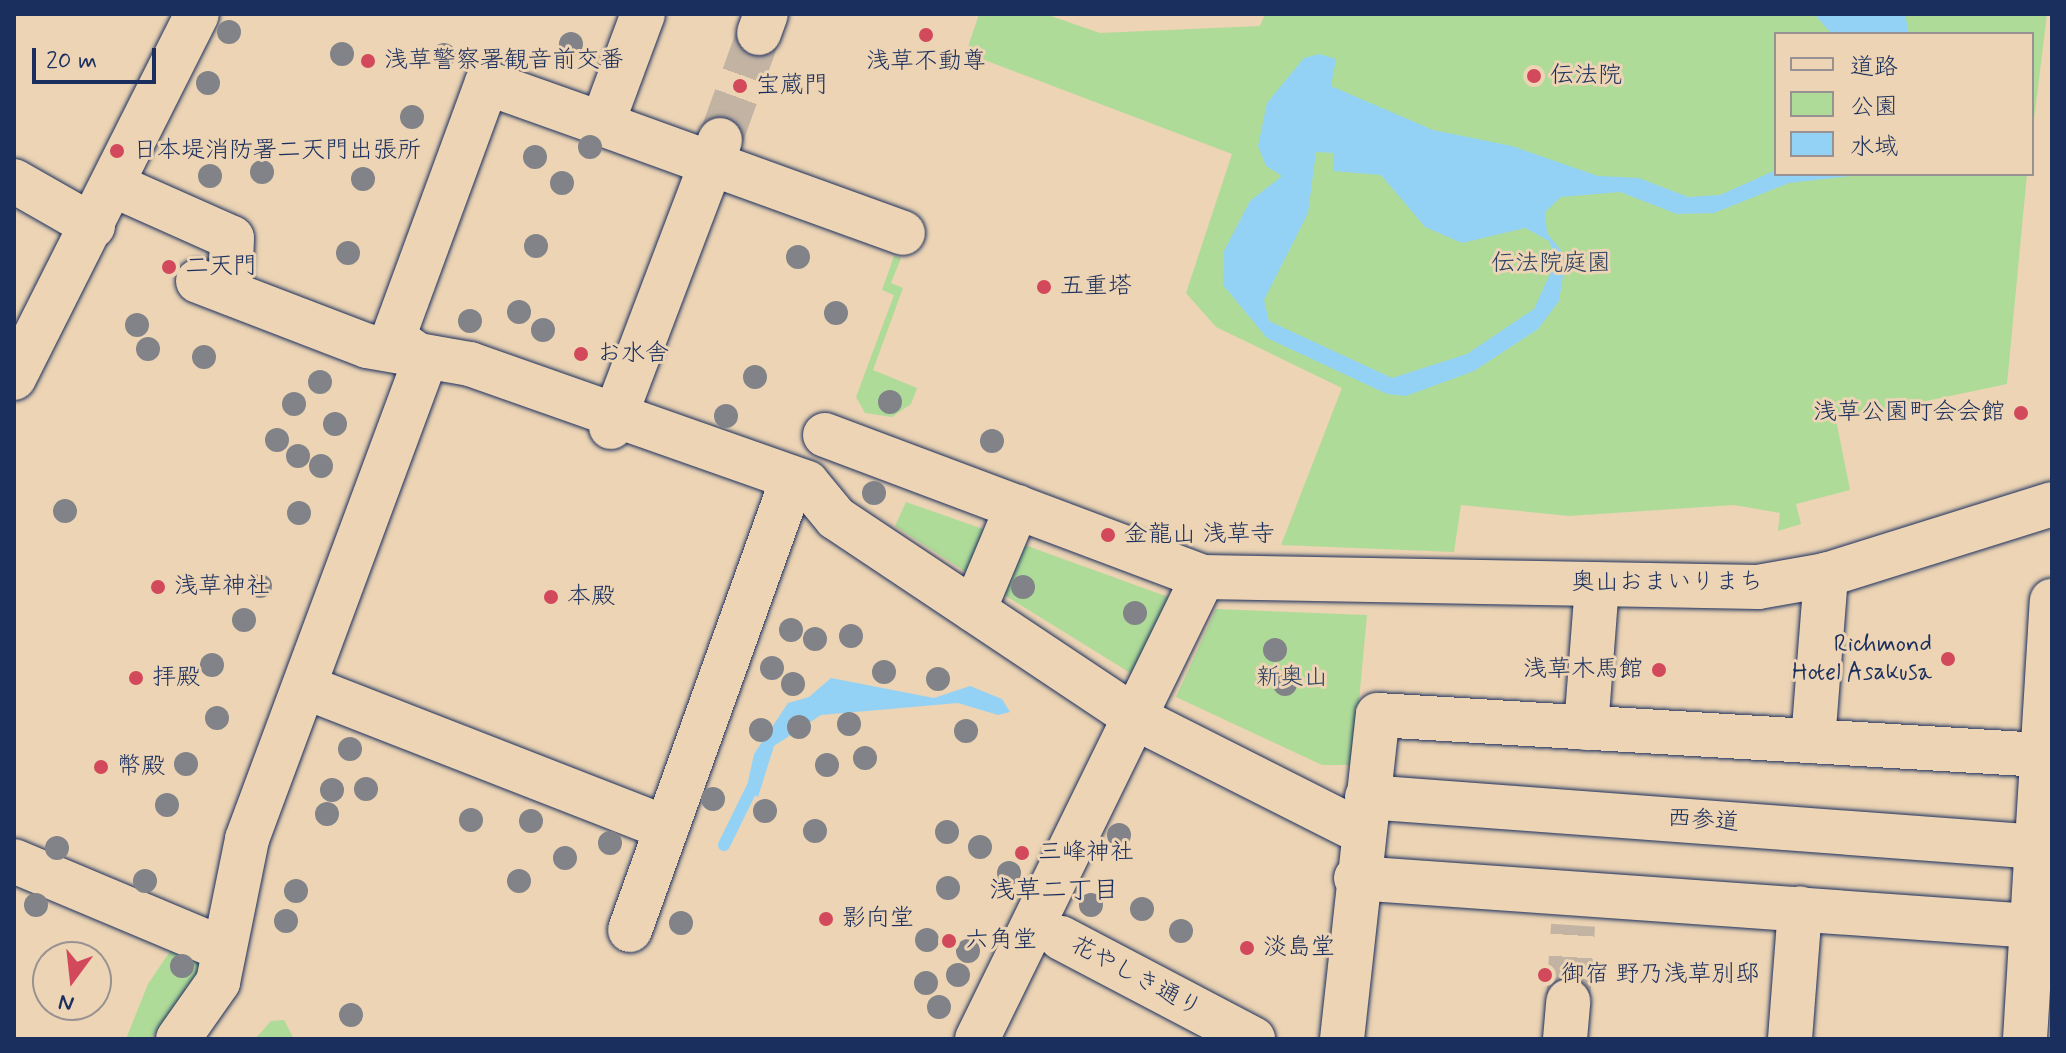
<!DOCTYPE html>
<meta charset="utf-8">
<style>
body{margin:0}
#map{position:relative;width:2066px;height:1053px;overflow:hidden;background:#ecd4b4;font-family:Mynerve,"Klee One",sans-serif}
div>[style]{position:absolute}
.green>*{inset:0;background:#afdb99}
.water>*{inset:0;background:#94d2f5}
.stream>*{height:12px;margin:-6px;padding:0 6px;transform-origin:6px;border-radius:6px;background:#94d2f5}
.minor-tunnel>*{height:44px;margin-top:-22px;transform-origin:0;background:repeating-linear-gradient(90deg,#c2b3a3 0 44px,transparent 0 66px)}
.roads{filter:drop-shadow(0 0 2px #1b2f5e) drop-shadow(0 0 2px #1b2f5e)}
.minor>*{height:44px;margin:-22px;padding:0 22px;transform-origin:22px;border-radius:22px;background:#ecd4b4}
.trees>*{width:24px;height:24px;margin:-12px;border-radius:50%;background:#818388}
.dots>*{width:22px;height:22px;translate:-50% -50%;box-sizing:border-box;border:4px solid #ecd4b4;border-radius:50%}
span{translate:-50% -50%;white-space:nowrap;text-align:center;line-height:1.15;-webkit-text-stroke:6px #ecd4b4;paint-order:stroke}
.poi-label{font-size:24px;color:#1b2f5e}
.left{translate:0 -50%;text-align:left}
.right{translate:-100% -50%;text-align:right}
.park-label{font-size:24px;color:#2a4064}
.street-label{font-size:24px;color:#1b2f5e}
.neighbourhood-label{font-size:26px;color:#1b2f5e}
.frame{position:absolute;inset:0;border:16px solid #1b2f5e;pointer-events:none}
.legend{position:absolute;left:1774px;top:32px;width:260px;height:144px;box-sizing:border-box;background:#ecd4b4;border:2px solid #989292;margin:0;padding:10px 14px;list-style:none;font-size:24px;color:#1b2f5e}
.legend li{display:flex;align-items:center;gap:16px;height:40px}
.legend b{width:40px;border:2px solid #989292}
.north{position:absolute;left:32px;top:941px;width:80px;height:80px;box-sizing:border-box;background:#ecd4b4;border:2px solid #989292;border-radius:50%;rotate:195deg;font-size:22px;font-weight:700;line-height:32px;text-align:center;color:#1b2f5e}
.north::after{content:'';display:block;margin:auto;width:28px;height:36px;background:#d1495b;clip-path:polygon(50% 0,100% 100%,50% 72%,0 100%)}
.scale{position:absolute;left:32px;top:48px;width:124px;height:36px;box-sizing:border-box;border:4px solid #1b2f5e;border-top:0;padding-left:10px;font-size:24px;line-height:28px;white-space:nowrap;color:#1b2f5e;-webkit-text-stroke:6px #ecd4b4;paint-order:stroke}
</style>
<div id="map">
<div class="green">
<div style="clip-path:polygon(979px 14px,1045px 14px,1100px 33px,1260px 26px,1265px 14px,2047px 14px,2032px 136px,2032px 34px,1776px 34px,1776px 174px,2027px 174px,2007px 384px,1836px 420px,1850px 490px,1796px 504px,1801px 524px,1778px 531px,1780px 513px,1734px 505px,1569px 516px,1461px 505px,1454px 552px,1281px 545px,1342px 388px,1216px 327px,1186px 293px,1232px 154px,966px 53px)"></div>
<div style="clip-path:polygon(894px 256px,901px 258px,891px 283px,903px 288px,873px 370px,917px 388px,911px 404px,892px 417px,865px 413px,856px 397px,894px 295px,882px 290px)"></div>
<div style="clip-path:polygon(906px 502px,986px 530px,969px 574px,895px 526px)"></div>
<div style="clip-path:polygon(1022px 544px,1171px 598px,1132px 674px,1001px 593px)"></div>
<div style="clip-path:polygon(1216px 609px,1367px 615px,1353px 765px,1322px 765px,1176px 697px)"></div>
<div style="clip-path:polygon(175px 944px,207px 960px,151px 1039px,126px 1039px,148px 984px)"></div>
<div style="clip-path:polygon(284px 1020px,294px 1039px,255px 1039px,271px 1021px)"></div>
</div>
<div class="water">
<div style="clip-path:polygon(1814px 14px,1905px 14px,1909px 34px,1832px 34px)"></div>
<div style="clip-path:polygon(evenodd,1319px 54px,1336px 59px,1331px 86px,1433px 130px,1512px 146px,1598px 176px,1639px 178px,1688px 197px,1720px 195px,1776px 170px,1868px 174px,1789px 183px,1714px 213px,1677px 214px,1620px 192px,1561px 197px,1545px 212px,1547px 233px,1566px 257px,1559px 301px,1538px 329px,1474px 371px,1406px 396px,1387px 394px,1267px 338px,1223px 285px,1224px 251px,1250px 201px,1282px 176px,1266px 166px,1258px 146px,1267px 103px,1304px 58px,1319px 54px,1316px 152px,1334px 153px,1333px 171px,1381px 175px,1425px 227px,1462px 243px,1525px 228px,1549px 241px,1556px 261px,1534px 309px,1467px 354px,1392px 378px,1269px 321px,1264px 300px,1308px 213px,1316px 152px)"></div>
<div style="clip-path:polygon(831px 678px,934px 698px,970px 686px,1002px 699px,1010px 712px,998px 715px,958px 703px,821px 715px,774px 746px,758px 797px,746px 791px,754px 754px,788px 703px,809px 697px)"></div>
</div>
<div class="stream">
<div style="left:724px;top:845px;width:72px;rotate:-63.8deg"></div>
</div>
<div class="minor-tunnel">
<div style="left:721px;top:138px;width:112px;rotate:-70.1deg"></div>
<div style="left:1568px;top:1001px;width:76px;rotate:-86.2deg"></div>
</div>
<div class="roads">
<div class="minor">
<div style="left:643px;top:14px;width:117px;rotate:110.4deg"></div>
<div style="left:602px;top:124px;width:320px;rotate:19.9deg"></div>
<div style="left:759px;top:33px;width:20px;rotate:-70deg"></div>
<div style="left:14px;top:181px;width:91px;rotate:29.7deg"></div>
<div style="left:113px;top:185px;width:130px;rotate:24deg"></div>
<div style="left:232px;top:238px;width:55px;rotate:92.1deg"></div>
<div style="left:198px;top:281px;width:181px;rotate:21deg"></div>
<div style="left:367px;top:346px;width:105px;rotate:9.9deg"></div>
<div style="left:470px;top:364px;width:357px;rotate:19.4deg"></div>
<div style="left:807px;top:483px;width:45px;rotate:50.4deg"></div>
<div style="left:836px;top:518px;width:358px;rotate:33.7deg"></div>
<div style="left:1134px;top:717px;width:255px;rotate:26.8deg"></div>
<div style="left:14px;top:378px;width:407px;rotate:-63.3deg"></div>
<div style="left:611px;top:427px;width:307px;rotate:-69.2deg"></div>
<div style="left:825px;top:435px;width:404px;rotate:20.6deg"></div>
<div style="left:1203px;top:577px;width:555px;rotate:1.03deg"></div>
<div style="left:1758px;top:587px;width:69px;rotate:-10deg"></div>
<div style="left:1826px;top:575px;width:237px;rotate:-17.4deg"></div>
<div style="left:974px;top:610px;width:112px;rotate:-67.3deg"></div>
<div style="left:305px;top:687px;width:388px;rotate:21.3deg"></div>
<div style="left:1586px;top:728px;width:144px;rotate:-85.6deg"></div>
<div style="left:1813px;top:741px;width:167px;rotate:-85.5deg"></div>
<div style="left:1367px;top:797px;width:687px;rotate:4.26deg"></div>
<div style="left:14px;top:861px;width:227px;rotate:22.8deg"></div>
<div style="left:1356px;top:878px;width:679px;rotate:4.06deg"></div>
<div style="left:630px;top:930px;width:479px;rotate:-70.2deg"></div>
<div style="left:1061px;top:938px;width:217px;rotate:27.7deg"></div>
<div style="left:178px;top:1039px;width:70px;rotate:-54.9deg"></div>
<div style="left:218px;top:982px;width:146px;rotate:-78.5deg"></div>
<div style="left:247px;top:839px;width:511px;rotate:-69.61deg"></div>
<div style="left:425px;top:360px;width:39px;rotate:-145deg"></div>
<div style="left:393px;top:338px;width:272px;rotate:-69.8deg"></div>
<div style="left:487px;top:83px;width:122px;rotate:19.6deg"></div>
<div style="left:977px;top:1039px;width:514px;rotate:-63.93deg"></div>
<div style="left:1342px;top:1039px;width:326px;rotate:-83.7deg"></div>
<div style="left:1378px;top:715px;width:664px;rotate:3.45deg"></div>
<div style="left:1565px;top:1039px;width:38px;rotate:-85deg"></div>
<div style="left:1790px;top:1039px;width:131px;rotate:-85.6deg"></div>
<div style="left:2025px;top:1039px;width:439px;rotate:-86.5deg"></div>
</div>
</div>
<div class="trees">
<div style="left:229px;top:32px"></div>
<div style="left:571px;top:44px"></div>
<div style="left:342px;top:54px"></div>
<div style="left:444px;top:55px"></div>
<div style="left:208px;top:83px"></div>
<div style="left:412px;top:117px"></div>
<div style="left:590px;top:147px"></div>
<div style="left:535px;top:157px"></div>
<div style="left:262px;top:172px"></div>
<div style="left:210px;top:176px"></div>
<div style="left:363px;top:179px"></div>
<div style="left:562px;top:183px"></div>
<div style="left:536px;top:246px"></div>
<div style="left:348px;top:253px"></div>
<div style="left:798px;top:257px"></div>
<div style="left:519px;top:312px"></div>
<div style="left:836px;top:313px"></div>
<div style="left:470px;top:321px"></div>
<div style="left:137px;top:325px"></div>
<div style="left:543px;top:330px"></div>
<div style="left:148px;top:349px"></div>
<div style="left:204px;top:357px"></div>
<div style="left:755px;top:377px"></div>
<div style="left:320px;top:382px"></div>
<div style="left:890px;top:402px"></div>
<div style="left:294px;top:404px"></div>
<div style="left:726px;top:416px"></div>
<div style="left:335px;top:424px"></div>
<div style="left:277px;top:440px"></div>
<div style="left:992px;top:441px"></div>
<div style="left:298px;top:456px"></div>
<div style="left:321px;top:466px"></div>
<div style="left:874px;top:493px"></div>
<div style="left:65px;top:511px"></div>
<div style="left:299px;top:513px"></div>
<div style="left:260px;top:586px"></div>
<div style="left:1023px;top:587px"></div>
<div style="left:1135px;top:613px"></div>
<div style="left:244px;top:620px"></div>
<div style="left:791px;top:630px"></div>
<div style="left:851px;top:636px"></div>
<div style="left:815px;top:639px"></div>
<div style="left:1275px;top:650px"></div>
<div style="left:212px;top:665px"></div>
<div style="left:772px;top:668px"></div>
<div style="left:884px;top:672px"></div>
<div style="left:938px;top:679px"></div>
<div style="left:793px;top:684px"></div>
<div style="left:1285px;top:684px"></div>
<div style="left:217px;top:718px"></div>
<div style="left:849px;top:724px"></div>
<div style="left:799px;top:727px"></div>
<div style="left:761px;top:730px"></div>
<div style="left:966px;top:731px"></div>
<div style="left:350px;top:749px"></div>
<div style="left:865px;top:758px"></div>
<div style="left:186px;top:764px"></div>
<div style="left:827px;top:765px"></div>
<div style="left:366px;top:789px"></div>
<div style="left:332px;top:790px"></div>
<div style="left:713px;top:799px"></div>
<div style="left:167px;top:805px"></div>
<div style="left:765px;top:811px"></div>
<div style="left:327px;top:814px"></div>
<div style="left:471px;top:820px"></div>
<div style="left:531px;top:821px"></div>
<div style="left:815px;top:831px"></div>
<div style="left:947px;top:832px"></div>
<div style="left:1119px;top:835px"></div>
<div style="left:610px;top:843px"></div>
<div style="left:980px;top:847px"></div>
<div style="left:57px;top:848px"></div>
<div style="left:565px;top:858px"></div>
<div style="left:1009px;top:873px"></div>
<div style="left:145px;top:881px"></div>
<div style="left:519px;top:881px"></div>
<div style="left:948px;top:888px"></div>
<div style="left:296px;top:891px"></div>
<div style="left:36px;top:905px"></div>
<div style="left:1091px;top:905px"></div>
<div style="left:1142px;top:909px"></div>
<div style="left:286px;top:921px"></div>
<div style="left:681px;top:923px"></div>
<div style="left:1181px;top:931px"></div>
<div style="left:927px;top:940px"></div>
<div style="left:968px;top:951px"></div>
<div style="left:182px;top:966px"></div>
<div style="left:958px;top:975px"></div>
<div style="left:926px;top:983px"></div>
<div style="left:939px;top:1007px"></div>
<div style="left:351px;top:1015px"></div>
</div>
<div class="dots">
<div style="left:926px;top:35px;background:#d1495b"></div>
<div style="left:368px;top:61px;background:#d1495b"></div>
<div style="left:1534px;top:76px;background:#d1495b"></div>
<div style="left:740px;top:86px;background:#d1495b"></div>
<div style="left:117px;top:151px;background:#d1495b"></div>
<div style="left:169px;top:267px;background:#d1495b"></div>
<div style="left:1044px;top:287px;background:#d1495b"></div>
<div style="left:581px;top:354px;background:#d1495b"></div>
<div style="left:2021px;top:413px;background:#d1495b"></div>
<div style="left:1108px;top:535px;background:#d1495b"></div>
<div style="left:158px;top:587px;background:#d1495b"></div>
<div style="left:551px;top:597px;background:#d1495b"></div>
<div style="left:1948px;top:659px;background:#d1495b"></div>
<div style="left:1659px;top:670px;background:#d1495b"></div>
<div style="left:136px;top:678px;background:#d1495b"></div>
<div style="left:101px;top:767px;background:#d1495b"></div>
<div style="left:1022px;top:853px;background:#d1495b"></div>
<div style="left:826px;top:919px;background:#d1495b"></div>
<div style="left:949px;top:941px;background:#d1495b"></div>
<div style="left:1247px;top:948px;background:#d1495b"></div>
<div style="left:1545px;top:975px;background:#d1495b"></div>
</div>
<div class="poi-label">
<span class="left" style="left:384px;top:61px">浅草警察署観音前交番</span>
<span style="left:926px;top:62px">浅草不動尊</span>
<span class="left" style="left:1550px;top:76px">伝法院</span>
<span class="left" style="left:756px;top:86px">宝蔵門</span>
<span class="left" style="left:133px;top:151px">日本堤消防署二天門出張所</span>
<span class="left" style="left:185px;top:267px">二天門</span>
<span class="left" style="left:1060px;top:287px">五重塔</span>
<span class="left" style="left:597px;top:354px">お水舎</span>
<span class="right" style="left:2005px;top:413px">浅草公園町会会館</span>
<span class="left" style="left:1124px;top:535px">金龍山 浅草寺</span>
<span class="left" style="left:174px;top:587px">浅草神社</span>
<span class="left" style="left:567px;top:597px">本殿</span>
<span class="right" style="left:1932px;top:659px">Richmond<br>Hotel Asakusa</span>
<span class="right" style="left:1643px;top:670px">浅草木馬館</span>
<span class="left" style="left:152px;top:678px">拝殿</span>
<span class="left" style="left:117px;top:767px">幣殿</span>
<span class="left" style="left:1038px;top:853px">三峰神社</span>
<span class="left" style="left:842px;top:919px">影向堂</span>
<span class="left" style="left:965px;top:941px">六角堂</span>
<span class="left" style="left:1263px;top:948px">淡島堂</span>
<span class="left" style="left:1561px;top:975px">御宿 野乃浅草別邸</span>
</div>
<div class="park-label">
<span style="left:1551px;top:264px">伝法院庭園</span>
<span style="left:1292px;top:678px">新奥山</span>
</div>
<div class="street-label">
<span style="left:1667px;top:583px">奥山おまいりまち</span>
<span style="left:1703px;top:821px;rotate:4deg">西参道</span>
<span style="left:1136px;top:977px;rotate:28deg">花やしき通り</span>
</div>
<div class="neighbourhood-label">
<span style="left:1054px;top:892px">浅草二丁目</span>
</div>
<div class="frame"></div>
<ul class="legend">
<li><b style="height:10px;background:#ecd4b4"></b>道路</li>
<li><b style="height:22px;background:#afdb99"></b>公園</li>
<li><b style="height:22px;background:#94d2f5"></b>水域</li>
</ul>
<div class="north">N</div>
<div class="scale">20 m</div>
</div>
